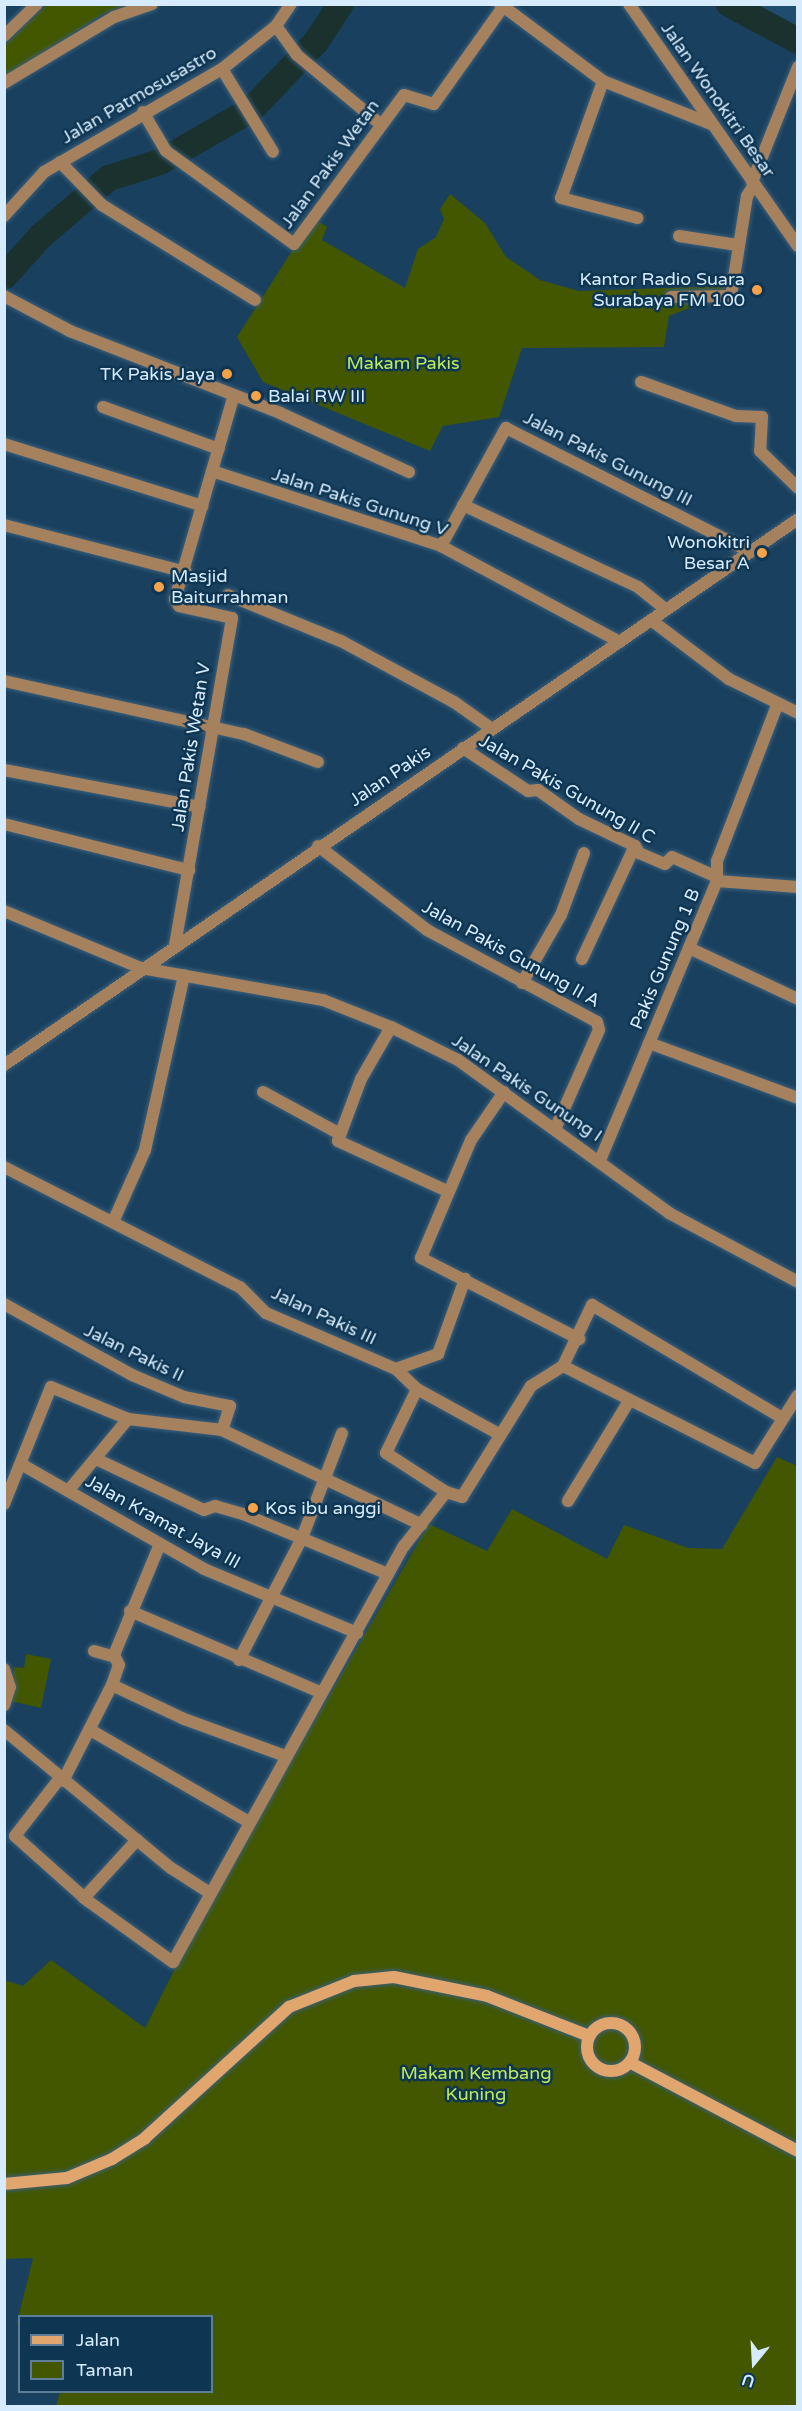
<!DOCTYPE html>
<style>
body{margin:0}
#map{position:relative;width:802px;height:2411px;overflow:hidden;background:#19405e;font-family:"Varela Round",sans-serif}
div>[style]{position:absolute}
.built>*{inset:0;background:#1f4d6f}
.green>*{inset:0;background:#425700}
.river>*{height:26px;margin:-13px;padding:0 13px;transform-origin:13px;border-radius:13px;background:#1a312d}
.roads{filter:drop-shadow(0 0 2px #3b5f7b) drop-shadow(0 0 2px #3b5f7b)}
.street>*{height:12px;margin:-6px;padding:0 6px;transform-origin:6px;border-radius:6px;background:#a6815e}
.secondary>*{height:12px;margin:-6px;padding:0 6px;transform-origin:6px;border-radius:6px;background:#e1a66d}
.secondary>.ring{margin:-6px;padding:0;box-sizing:content-box;background:none;border:12px solid #e1a66d;border-radius:50%}
.dots>*{width:16px;height:16px;translate:-50% -50%;box-sizing:border-box;border:3px solid #0e3653;border-radius:50%}
span{translate:-50% -50%;white-space:nowrap;text-align:center;line-height:1.15;-webkit-text-stroke:5px #0e3653;paint-order:stroke}
.street-label{font-size:18px;color:#d6ebfd}
.poi-label{font-size:18px;color:#d6ebfd}
.right{translate:-100% -50%;text-align:right}
.left{translate:0 -50%;text-align:left}
.park-label{font-size:18px;color:#bfeb57}
.frame{position:absolute;inset:0;border:6px solid #d6ebfd;pointer-events:none}
.legend{position:absolute;left:18px;top:2315px;width:195px;height:78px;box-sizing:border-box;background:#0e3653;border:2px solid #5e7e97;margin:0;padding:8px 10px;list-style:none;font-size:18px;color:#d6ebfd}
.legend li{display:flex;align-items:center;gap:12px;height:30px}
.legend b{width:30px;border:2px solid #5e7e97}
.north{position:absolute;left:724px;top:2333px;width:60px;height:60px;-webkit-text-stroke:4px #0e3653;paint-order:stroke;rotate:198deg;font-size:16px;font-weight:700;line-height:24px;text-align:center;color:#d6ebfd}
.north::after{content:'';display:block;margin:auto;width:21px;height:27px;background:#d6ebfd;clip-path:polygon(50% 0,100% 100%,50% 72%,0 100%)}
</style>
<div id="map">
<div class="built">
<div style="clip-path:polygon(755px 5px,797px 5px,797px 27px,770px 16px)"></div>
</div>
<div class="green">
<div style="clip-path:polygon(46px 5px,129px 5px,105px 13px,5px 76px,5px 45px)"></div>
<div style="clip-path:polygon(450px 194px,485px 223px,506px 257px,540px 280px,579px 291px,724px 286px,725px 294px,669px 316px,664px 347px,522px 348px,499px 417px,443px 426px,430px 451px,263px 382px,237px 337px,313px 218px,327px 227px,322px 240px,405px 288px,418px 249px,436px 237px,444px 219px,440px 209px)"></div>
<div style="clip-path:polygon(777px 1457px,797px 1466px,797px 2406px,56px 2406px,60px 2392px,212px 2392px,212px 2316px,20px 2316px,16px 2326px,33px 2258px,5px 2259px,4px 1980px,23px 1986px,51px 1960px,145px 2028px,206px 1907px,429px 1524px,487px 1551px,512px 1509px,607px 1559px,624px 1525px,688px 1548px,722px 1549px)"></div>
<div style="clip-path:polygon(26px 1654px,51px 1659px,41px 1708px,10px 1701px,14px 1667px,24px 1668px)"></div>
</div>
<div class="river">
<div style="left:729px;top:4px;width:78px;rotate:28.2deg"></div>
<div style="left:251px;top:110px;width:94px;rotate:-46.3deg"></div>
<div style="left:316px;top:42px;width:45px;rotate:-56.7deg"></div>
<div style="left:4px;top:277px;width:55px;rotate:-47.9deg"></div>
<div style="left:41px;top:236px;width:89px;rotate:-40.5deg"></div>
<div style="left:109px;top:178px;width:53px;rotate:-17.4deg"></div>
<div style="left:160px;top:162px;width:100px;rotate:-29.9deg"></div>
</div>
<div class="roads">
<div class="street">
<div style="left:500px;top:4px;width:129px;rotate:36.8deg"></div>
<div style="left:603px;top:81px;width:116px;rotate:21.7deg"></div>
<div style="left:629px;top:4px;width:295px;rotate:55.1deg"></div>
<div style="left:276px;top:26px;width:36px;rotate:54deg"></div>
<div style="left:297px;top:55px;width:108px;rotate:39.7deg"></div>
<div style="left:4px;top:36px;width:46px;rotate:-44.1deg"></div>
<div style="left:222px;top:69px;width:97px;rotate:58.4deg"></div>
<div style="left:603px;top:81px;width:124px;rotate:109.7deg"></div>
<div style="left:561px;top:198px;width:79px;rotate:14.7deg"></div>
<div style="left:4px;top:83px;width:128px;rotate:-31deg"></div>
<div style="left:114px;top:17px;width:40px;rotate:-18.9deg"></div>
<div style="left:143px;top:112px;width:45px;rotate:59.5deg"></div>
<div style="left:166px;top:151px;width:158px;rotate:36deg"></div>
<div style="left:294px;top:244px;width:185px;rotate:-53.6deg"></div>
<div style="left:404px;top:95px;width:31px;rotate:17deg"></div>
<div style="left:434px;top:104px;width:119px;rotate:-54.6deg"></div>
<div style="left:60px;top:162px;width:60px;rotate:45.7deg"></div>
<div style="left:102px;top:205px;width:180px;rotate:31.8deg"></div>
<div style="left:752px;top:182px;width:124px;rotate:-68.2deg"></div>
<div style="left:4px;top:216px;width:59px;rotate:-47.7deg"></div>
<div style="left:44px;top:172px;width:206px;rotate:-30.1deg"></div>
<div style="left:222px;top:69px;width:69px;rotate:-38.5deg"></div>
<div style="left:276px;top:26px;width:27px;rotate:-56deg"></div>
<div style="left:679px;top:236px;width:59px;rotate:8.8deg"></div>
<div style="left:4px;top:296px;width:75px;rotate:27.9deg"></div>
<div style="left:70px;top:331px;width:225px;rotate:21.3deg"></div>
<div style="left:280px;top:413px;width:142px;rotate:24.6deg"></div>
<div style="left:671px;top:297px;width:60px;rotate:-1deg"></div>
<div style="left:731px;top:296px;width:101px;rotate:-80.9deg"></div>
<div style="left:747px;top:196px;width:13px;rotate:-58deg"></div>
<div style="left:641px;top:382px;width:101px;rotate:19.7deg"></div>
<div style="left:736px;top:416px;width:26px;rotate:2deg"></div>
<div style="left:762px;top:417px;width:34px;rotate:93deg"></div>
<div style="left:760px;top:451px;width:53px;rotate:44.2deg"></div>
<div style="left:103px;top:407px;width:123px;rotate:19.9deg"></div>
<div style="left:4px;top:444px;width:208px;rotate:17.3deg"></div>
<div style="left:212px;top:471px;width:241px;rotate:18.1deg"></div>
<div style="left:441px;top:546px;width:203px;rotate:28.2deg"></div>
<div style="left:463px;top:505px;width:193px;rotate:25.1deg"></div>
<div style="left:638px;top:587px;width:36px;rotate:39deg"></div>
<div style="left:4px;top:525px;width:188px;rotate:14.5deg"></div>
<div style="left:441px;top:546px;width:135px;rotate:-61.2deg"></div>
<div style="left:506px;top:428px;width:274px;rotate:26.9deg"></div>
<div style="left:228px;top:595px;width:122px;rotate:22.2deg"></div>
<div style="left:341px;top:641px;width:128px;rotate:28.4deg"></div>
<div style="left:454px;top:702px;width:47px;rotate:35.4deg"></div>
<div style="left:651px;top:620px;width:98px;rotate:37.1deg"></div>
<div style="left:729px;top:679px;width:77px;rotate:26.2deg"></div>
<div style="left:4px;top:681px;width:246px;rotate:12.5deg"></div>
<div style="left:244px;top:734px;width:79px;rotate:20.7deg"></div>
<div style="left:463px;top:748px;width:78px;rotate:33.5deg"></div>
<div style="left:528px;top:791px;width:10px;rotate:-6deg"></div>
<div style="left:538px;top:790px;width:50px;rotate:35.3deg"></div>
<div style="left:579px;top:819px;width:62px;rotate:25.7deg"></div>
<div style="left:635px;top:846px;width:8px;rotate:60deg"></div>
<div style="left:639px;top:853px;width:28px;rotate:23deg"></div>
<div style="left:665px;top:864px;width:10px;rotate:-45deg"></div>
<div style="left:672px;top:857px;width:49px;rotate:24deg"></div>
<div style="left:4px;top:770px;width:199px;rotate:10.7deg"></div>
<div style="left:4px;top:824px;width:191px;rotate:14deg"></div>
<div style="left:318px;top:846px;width:138px;rotate:37.6deg"></div>
<div style="left:427px;top:930px;width:193px;rotate:28.4deg"></div>
<div style="left:597px;top:1022px;width:8px;rotate:76deg"></div>
<div style="left:599px;top:1030px;width:106px;rotate:113.9deg"></div>
<div style="left:717px;top:881px;width:81px;rotate:4.2deg"></div>
<div style="left:4px;top:911px;width:148px;rotate:22.6deg"></div>
<div style="left:141px;top:968px;width:185px;rotate:10deg"></div>
<div style="left:323px;top:1000px;width:73px;rotate:21.7deg"></div>
<div style="left:391px;top:1027px;width:75px;rotate:26.2deg"></div>
<div style="left:458px;top:1060px;width:261px;rotate:35.9deg"></div>
<div style="left:669px;top:1213px;width:146px;rotate:28.1deg"></div>
<div style="left:175px;top:945px;width:332px;rotate:-80.1deg"></div>
<div style="left:232px;top:618px;width:54px;rotate:-167.2deg"></div>
<div style="left:179px;top:606px;width:8px;rotate:-120deg"></div>
<div style="left:175px;top:599px;width:212px;rotate:-73.9deg"></div>
<div style="left:689px;top:948px;width:120px;rotate:25.1deg"></div>
<div style="left:582px;top:959px;width:125px;rotate:-64.9deg"></div>
<div style="left:522px;top:983px;width:78px;rotate:-60.2deg"></div>
<div style="left:561px;top:915px;width:66px;rotate:-69.6deg"></div>
<div style="left:391px;top:1027px;width:60px;rotate:120deg"></div>
<div style="left:361px;top:1079px;width:66px;rotate:110.4deg"></div>
<div style="left:338px;top:1141px;width:120px;rotate:24.6deg"></div>
<div style="left:649px;top:1043px;width:159px;rotate:20.3deg"></div>
<div style="left:4px;top:1065px;width:964px;rotate:-34.51deg"></div>
<div style="left:263px;top:1092px;width:88px;rotate:28.6deg"></div>
<div style="left:504px;top:1092px;width:58px;rotate:124.5deg"></div>
<div style="left:471px;top:1140px;width:128px;rotate:113deg"></div>
<div style="left:421px;top:1258px;width:178px;rotate:27.1deg"></div>
<div style="left:601px;top:1158px;width:300px;rotate:-67.3deg"></div>
<div style="left:717px;top:881px;width:20px;rotate:-90deg"></div>
<div style="left:717px;top:861px;width:169px;rotate:-68.9deg"></div>
<div style="left:4px;top:1167px;width:265px;rotate:27deg"></div>
<div style="left:240px;top:1287px;width:37px;rotate:45deg"></div>
<div style="left:266px;top:1313px;width:142px;rotate:23.3deg"></div>
<div style="left:396px;top:1369px;width:29px;rotate:44deg"></div>
<div style="left:417px;top:1389px;width:94px;rotate:28.8deg"></div>
<div style="left:113px;top:1222px;width:79px;rotate:-66deg"></div>
<div style="left:145px;top:1150px;width:179px;rotate:-77.4deg"></div>
<div style="left:4px;top:1304px;width:146px;rotate:29deg"></div>
<div style="left:132px;top:1375px;width:56px;rotate:22.9deg"></div>
<div style="left:184px;top:1397px;width:47px;rotate:11.1deg"></div>
<div style="left:230px;top:1406px;width:25px;rotate:108deg"></div>
<div style="left:563px;top:1366px;width:215px;rotate:26.8deg"></div>
<div style="left:755px;top:1463px;width:80px;rotate:-57.7deg"></div>
<div style="left:396px;top:1369px;width:45px;rotate:-19.7deg"></div>
<div style="left:438px;top:1354px;width:80px;rotate:-70.2deg"></div>
<div style="left:417px;top:1389px;width:71px;rotate:115.8deg"></div>
<div style="left:386px;top:1453px;width:72px;rotate:33deg"></div>
<div style="left:96px;top:1459px;width:119px;rotate:25.3deg"></div>
<div style="left:204px;top:1510px;width:12px;rotate:-20deg"></div>
<div style="left:215px;top:1506px;width:29px;rotate:16deg"></div>
<div style="left:243px;top:1514px;width:157px;rotate:22.5deg"></div>
<div style="left:21px;top:1464px;width:211px;rotate:29.8deg"></div>
<div style="left:204px;top:1569px;width:166px;rotate:22.7deg"></div>
<div style="left:68px;top:1491px;width:94px;rotate:-50.2deg"></div>
<div style="left:568px;top:1501px;width:117px;rotate:-58.6deg"></div>
<div style="left:4px;top:1504px;width:126px;rotate:-68.1deg"></div>
<div style="left:51px;top:1387px;width:83px;rotate:22.6deg"></div>
<div style="left:128px;top:1419px;width:95px;rotate:6.7deg"></div>
<div style="left:222px;top:1430px;width:221px;rotate:25.4deg"></div>
<div style="left:130px;top:1611px;width:207px;rotate:23.1deg"></div>
<div style="left:94px;top:1651px;width:22px;rotate:16deg"></div>
<div style="left:239px;top:1660px;width:137px;rotate:-62.7deg"></div>
<div style="left:302px;top:1538px;width:112px;rotate:-69.1deg"></div>
<div style="left:4px;top:1669px;width:19px;rotate:72deg"></div>
<div style="left:10px;top:1687px;width:19px;rotate:108deg"></div>
<div style="left:112px;top:1685px;width:80px;rotate:25.3deg"></div>
<div style="left:184px;top:1719px;width:108px;rotate:20.1deg"></div>
<div style="left:4px;top:1730px;width:217px;rotate:39.6deg"></div>
<div style="left:171px;top:1868px;width:46px;rotate:32.7deg"></div>
<div style="left:92px;top:1731px;width:181px;rotate:30.1deg"></div>
<div style="left:60px;top:1778px;width:73px;rotate:127.8deg"></div>
<div style="left:15px;top:1836px;width:98px;rotate:41.7deg"></div>
<div style="left:88px;top:1901px;width:105px;rotate:35.7deg"></div>
<div style="left:173px;top:1962px;width:476px;rotate:-61deg"></div>
<div style="left:404px;top:1546px;width:68px;rotate:-52.1deg"></div>
<div style="left:446px;top:1492px;width:17px;rotate:17deg"></div>
<div style="left:462px;top:1497px;width:131px;rotate:-58.1deg"></div>
<div style="left:531px;top:1386px;width:38px;rotate:-32deg"></div>
<div style="left:563px;top:1366px;width:68px;rotate:-64.6deg"></div>
<div style="left:592px;top:1305px;width:221px;rotate:30.7deg"></div>
<div style="left:63px;top:1781px;width:108px;rotate:-63deg"></div>
<div style="left:112px;top:1685px;width:21px;rotate:-71deg"></div>
<div style="left:119px;top:1665px;width:11px;rotate:-117deg"></div>
<div style="left:114px;top:1655px;width:120px;rotate:-67.5deg"></div>
<div style="left:84px;top:1898px;width:79px;rotate:-47.6deg"></div>
</div>
<div class="secondary">
<div class="ring" style="left:587px;top:2023px;width:36px;height:36px"></div>
<div style="left:631px;top:2063px;width:189px;rotate:27.8deg"></div>
<div style="left:4px;top:2184px;width:63px;rotate:-5.4deg"></div>
<div style="left:67px;top:2178px;width:49px;rotate:-22.9deg"></div>
<div style="left:112px;top:2159px;width:39px;rotate:-32deg"></div>
<div style="left:145px;top:2138px;width:195px;rotate:-42.3deg"></div>
<div style="left:289px;top:2007px;width:70px;rotate:-21.8deg"></div>
<div style="left:354px;top:1981px;width:40px;rotate:-5.7deg"></div>
<div style="left:394px;top:1977px;width:95px;rotate:11.5deg"></div>
<div style="left:487px;top:1996px;width:110px;rotate:21.4deg"></div>
</div>
</div>
<div class="dots">
<div style="left:757px;top:290px;background:#f6a248"></div>
<div style="left:227px;top:374px;background:#f6a248"></div>
<div style="left:256px;top:396px;background:#f6a248"></div>
<div style="left:762px;top:553px;background:#f6a248"></div>
<div style="left:159px;top:587px;background:#f6a248"></div>
<div style="left:253px;top:1508px;background:#f6a248"></div>
</div>
<div class="street-label">
<span style="left:139px;top:95px;rotate:-30deg">Jalan Patmosusastro</span>
<span style="left:718px;top:100px;rotate:55deg">Jalan Wonokitri Besar</span>
<span style="left:330px;top:164px;rotate:-54deg">Jalan Pakis Wetan</span>
<span style="left:608px;top:459px;rotate:27deg">Jalan Pakis Gunung III</span>
<span style="left:360px;top:502px;rotate:18deg">Jalan Pakis Gunung V</span>
<span style="left:191px;top:747px;rotate:-81deg">Jalan Pakis Wetan V</span>
<span style="left:390px;top:776px;rotate:-34deg">Jalan Pakis</span>
<span style="left:567px;top:789px;rotate:30deg">Jalan Pakis Gunung II C</span>
<span style="left:511px;top:954px;rotate:29deg">Jalan Pakis Gunung II A</span>
<span style="left:665px;top:959px;rotate:-67deg">Pakis Gunung 1 B</span>
<span style="left:527px;top:1088px;rotate:34deg">Jalan Pakis Gunung I</span>
<span style="left:324px;top:1316px;rotate:25deg">Jalan Pakis III</span>
<span style="left:134px;top:1353px;rotate:26deg">Jalan Pakis II</span>
<span style="left:163px;top:1522px;rotate:29deg">Jalan Kramat Jaya III</span>
</div>
<div class="poi-label">
<span class="right" style="left:745px;top:290px">Kantor Radio Suara<br>Surabaya FM 100</span>
<span class="right" style="left:215px;top:374px">TK Pakis Jaya</span>
<span class="left" style="left:268px;top:396px">Balai RW III</span>
<span class="right" style="left:750px;top:553px">Wonokitri<br>Besar A</span>
<span class="left" style="left:171px;top:587px">Masjid<br>Baiturrahman</span>
<span class="left" style="left:265px;top:1508px">Kos ibu anggi</span>
</div>
<div class="park-label">
<span style="left:403px;top:363px">Makam Pakis</span>
<span style="left:476px;top:2084px">Makam Kembang<br>Kuning</span>
</div>
<div class="frame"></div>
<ul class="legend">
<li><b style="height:8px;background:#e1a66d"></b>Jalan</li>
<li><b style="height:16px;background:#425700"></b>Taman</li>
</ul>
<div class="north">U</div>
</div>
